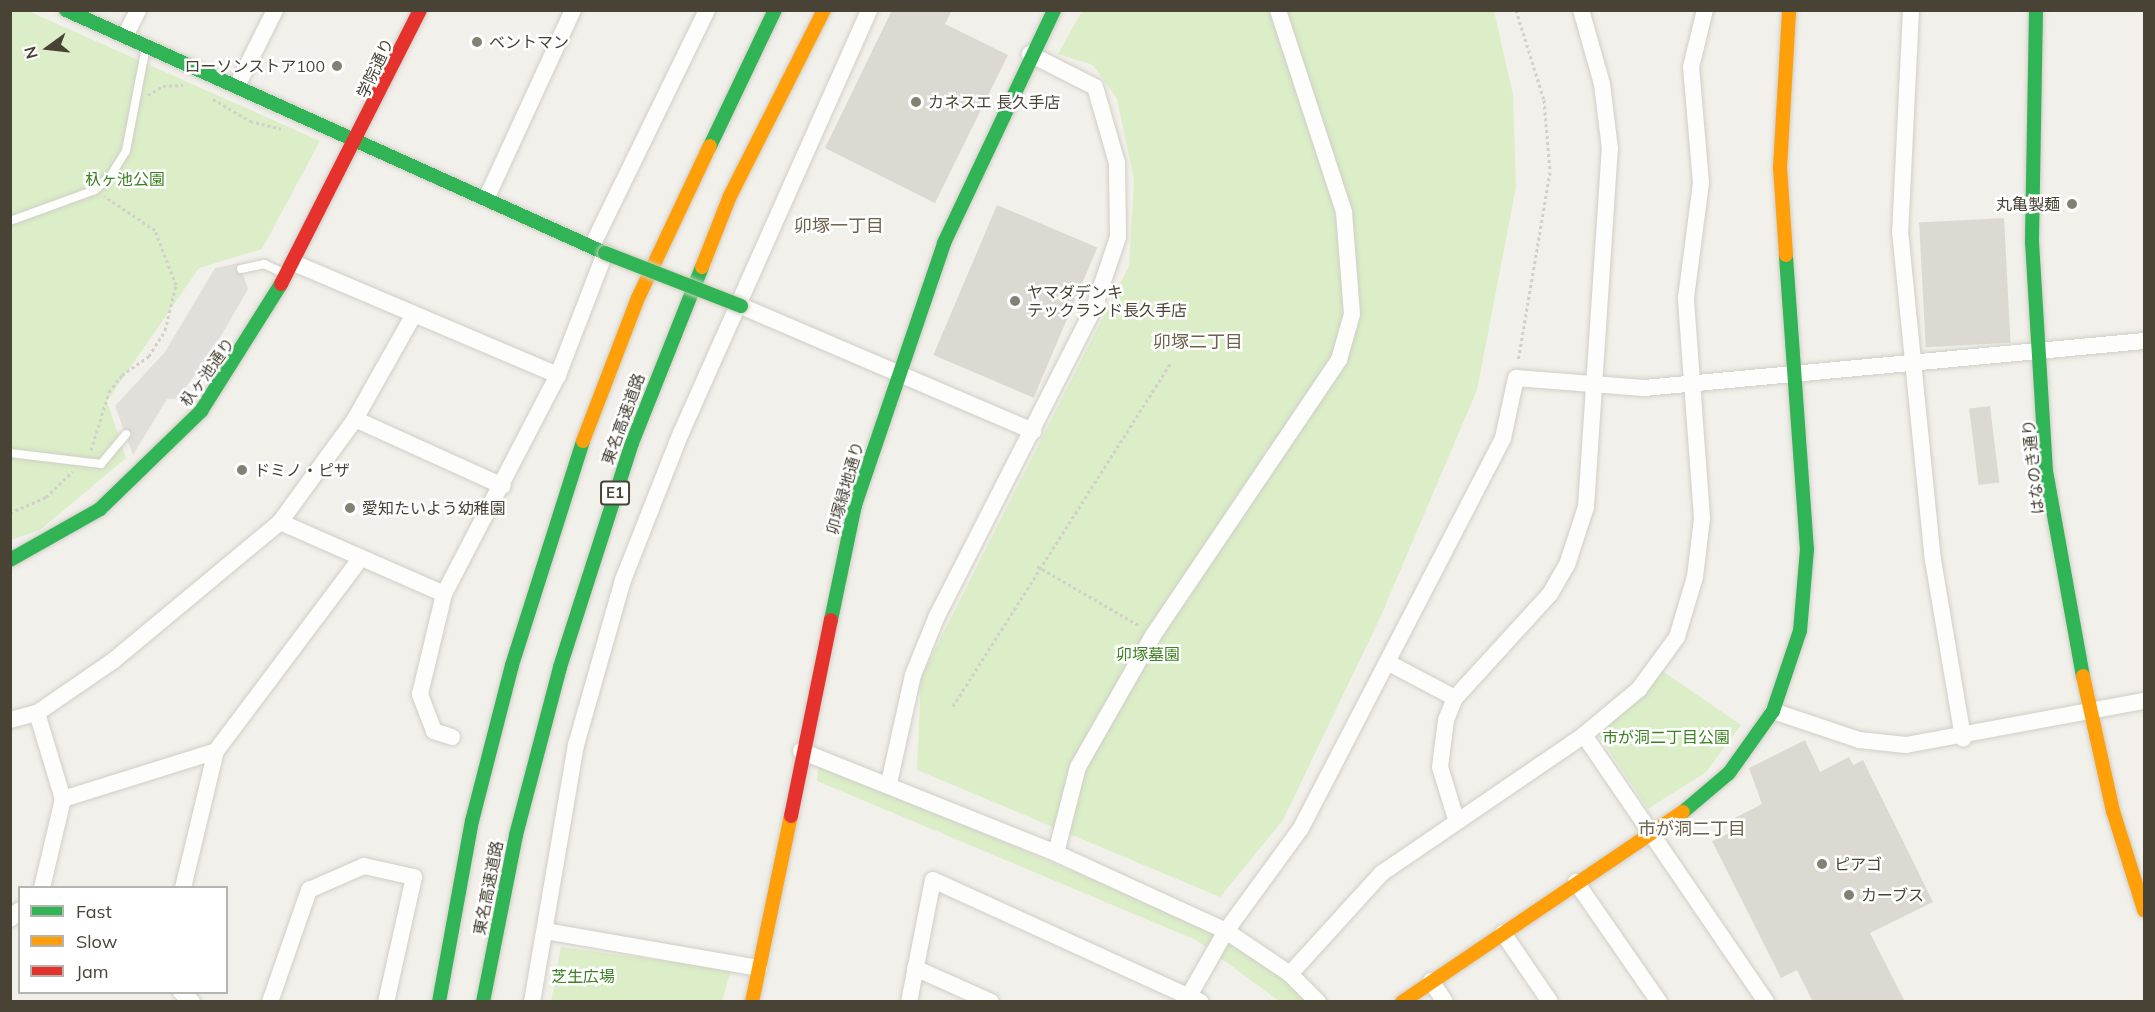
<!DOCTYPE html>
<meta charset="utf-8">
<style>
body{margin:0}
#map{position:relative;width:2155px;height:1012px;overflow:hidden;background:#f2f0ea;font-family:Mulish,"Noto Sans JP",sans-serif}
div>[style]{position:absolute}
.green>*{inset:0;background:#dbeec7}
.parking>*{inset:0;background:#e1dfda}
.building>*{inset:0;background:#dcd9d2;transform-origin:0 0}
.path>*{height:3px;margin-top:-1.5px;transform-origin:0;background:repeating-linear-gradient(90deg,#d2d0ca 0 3px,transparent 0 6px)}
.roads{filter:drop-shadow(0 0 2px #d0cec7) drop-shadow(0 0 2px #d0cec7)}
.lane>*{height:8px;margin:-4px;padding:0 4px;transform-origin:4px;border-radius:4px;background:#fdfdfc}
.street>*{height:16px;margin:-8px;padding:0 8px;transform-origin:8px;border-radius:8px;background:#fdfdfc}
.fast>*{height:14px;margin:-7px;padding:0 7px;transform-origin:7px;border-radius:7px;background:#30b455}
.slow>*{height:14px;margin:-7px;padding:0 7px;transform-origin:7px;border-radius:7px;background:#ff9f0a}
.jam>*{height:14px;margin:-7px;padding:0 7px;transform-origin:7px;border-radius:7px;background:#e5322d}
.bridges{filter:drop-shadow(0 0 2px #d2cec0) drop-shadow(0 0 2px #d2cec0)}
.fast-bridge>*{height:14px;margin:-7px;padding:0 7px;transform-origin:7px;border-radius:7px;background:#30b455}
.dots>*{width:16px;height:16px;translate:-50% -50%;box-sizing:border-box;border:3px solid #fff;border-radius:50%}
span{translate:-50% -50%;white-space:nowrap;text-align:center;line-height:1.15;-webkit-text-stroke:5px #fff;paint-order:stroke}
.shield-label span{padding:2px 4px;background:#fff;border:2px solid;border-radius:4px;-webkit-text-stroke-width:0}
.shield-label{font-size:15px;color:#494335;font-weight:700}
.poi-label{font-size:16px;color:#494335}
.left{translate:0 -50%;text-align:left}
.right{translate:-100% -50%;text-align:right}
.street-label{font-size:16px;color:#494335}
.park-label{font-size:16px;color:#3c8122}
.neighbourhood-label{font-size:18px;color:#6d624b}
.frame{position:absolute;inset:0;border:12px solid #494335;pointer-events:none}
.legend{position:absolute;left:18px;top:886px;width:210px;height:108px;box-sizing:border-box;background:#fff;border:2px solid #b6b4ae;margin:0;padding:8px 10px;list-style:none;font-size:18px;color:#494335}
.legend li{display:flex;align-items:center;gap:12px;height:30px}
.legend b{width:30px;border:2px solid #b6b4ae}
.north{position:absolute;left:18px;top:18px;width:60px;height:60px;-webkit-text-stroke:4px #fff;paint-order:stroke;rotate:255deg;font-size:16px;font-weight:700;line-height:24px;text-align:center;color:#494335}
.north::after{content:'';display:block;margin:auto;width:21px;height:27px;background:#494335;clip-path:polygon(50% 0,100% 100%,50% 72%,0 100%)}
</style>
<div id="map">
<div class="green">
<div style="clip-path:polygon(10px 11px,28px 11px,320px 141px,262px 249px,199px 268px,107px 401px,126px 458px,40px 530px,11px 540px)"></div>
<div style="clip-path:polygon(1082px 11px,1494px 11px,1513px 95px,1516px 187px,1477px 390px,1380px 618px,1283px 820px,1220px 897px,917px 770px,921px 677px,1129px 266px,1134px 180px,1117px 99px,1093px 65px,1058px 54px)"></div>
<div style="clip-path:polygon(1658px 668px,1741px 725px,1706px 772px,1648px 809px,1595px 730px)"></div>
<div style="clip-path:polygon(819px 765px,1207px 927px,1284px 977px,1307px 1001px,1279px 1001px,1196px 940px,817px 781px)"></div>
<div style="clip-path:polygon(561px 947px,731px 970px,722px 1001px,551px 1002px)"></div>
</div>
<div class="parking">
<div style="clip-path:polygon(239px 263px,248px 289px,210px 355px,177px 399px,167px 399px,133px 455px,115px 406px,165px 352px,215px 268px)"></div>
</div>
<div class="building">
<div style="clip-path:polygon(892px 10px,952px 10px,945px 24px,1008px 55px,935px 203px,825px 148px)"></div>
<div style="left:997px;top:205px;width:109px;height:163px;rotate:23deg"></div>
<div style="left:2004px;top:218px;width:125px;height:85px;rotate:87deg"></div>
<div style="left:1990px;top:406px;width:77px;height:21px;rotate:83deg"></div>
<div style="clip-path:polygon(1805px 740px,1820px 772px,1849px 757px,1853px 765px,1863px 760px,1933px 902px,1870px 933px,1905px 1002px,1813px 1002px,1797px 970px,1781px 978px,1712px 841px,1732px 832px,1727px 822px,1762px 804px,1749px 768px)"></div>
</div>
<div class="path">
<div style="left:1516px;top:10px;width:94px;rotate:72.7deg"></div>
<div style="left:1544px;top:100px;width:72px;rotate:85.2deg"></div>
<div style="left:1550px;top:172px;width:192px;rotate:99.6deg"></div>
<div style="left:148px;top:95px;width:17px;rotate:-31deg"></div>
<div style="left:163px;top:86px;width:20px;rotate:-3deg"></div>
<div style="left:213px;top:99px;width:43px;rotate:30.7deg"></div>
<div style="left:250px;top:121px;width:32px;rotate:14deg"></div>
<div style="left:91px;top:450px;width:61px;rotate:-72.8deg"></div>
<div style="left:109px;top:392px;width:21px;rotate:-53deg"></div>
<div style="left:122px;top:375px;width:33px;rotate:-35deg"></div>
<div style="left:149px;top:356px;width:31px;rotate:-58deg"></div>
<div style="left:165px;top:330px;width:46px;rotate:-76.3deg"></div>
<div style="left:176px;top:285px;width:59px;rotate:-110.9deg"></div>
<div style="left:155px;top:230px;width:61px;rotate:-146.3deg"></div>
<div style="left:10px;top:513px;width:39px;rotate:-24deg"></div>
<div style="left:46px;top:497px;width:37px;rotate:-44deg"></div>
<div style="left:1037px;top:566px;width:119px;rotate:30.2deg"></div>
<div style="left:953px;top:706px;width:407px;rotate:-57.6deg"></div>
</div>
<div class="roads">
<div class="lane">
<div style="left:10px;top:221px;width:90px;rotate:-20deg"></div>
<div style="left:95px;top:190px;width:22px;rotate:-43deg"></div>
<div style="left:111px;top:175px;width:28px;rotate:-58deg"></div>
<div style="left:126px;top:151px;width:107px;rotate:-79.2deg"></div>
<div style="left:241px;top:269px;width:24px;rotate:-12deg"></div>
<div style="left:264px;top:264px;width:23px;rotate:25deg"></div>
<div style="left:10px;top:453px;width:92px;rotate:6.9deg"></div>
<div style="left:101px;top:464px;width:39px;rotate:-50deg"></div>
</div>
<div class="street">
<div style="left:1911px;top:10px;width:221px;rotate:92.8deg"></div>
<div style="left:1900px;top:231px;width:331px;rotate:84.3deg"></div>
<div style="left:1933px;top:560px;width:181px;rotate:80.4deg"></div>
<div style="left:125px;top:36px;width:29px;rotate:-63deg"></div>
<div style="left:237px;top:86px;width:85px;rotate:-63.4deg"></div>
<div style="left:487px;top:197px;width:206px;rotate:-65.3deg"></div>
<div style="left:592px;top:246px;width:263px;rotate:-64deg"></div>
<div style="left:294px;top:263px;width:287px;rotate:23deg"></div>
<div style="left:741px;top:306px;width:318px;rotate:23.2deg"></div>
<div style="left:355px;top:419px;width:162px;rotate:24.4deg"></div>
<div style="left:280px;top:522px;width:179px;rotate:23.7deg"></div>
<div style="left:1387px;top:662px;width:77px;rotate:27.9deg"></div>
<div style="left:1773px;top:711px;width:91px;rotate:18.6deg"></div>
<div style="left:1859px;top:740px;width:47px;rotate:6.1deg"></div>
<div style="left:1906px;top:745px;width:242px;rotate:-10.5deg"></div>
<div style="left:37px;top:713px;width:90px;rotate:73.2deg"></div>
<div style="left:63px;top:799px;width:91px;rotate:103.3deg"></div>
<div style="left:10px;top:720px;width:28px;rotate:-15deg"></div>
<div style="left:37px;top:713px;width:93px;rotate:-34.5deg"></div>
<div style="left:114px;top:660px;width:216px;rotate:-39.7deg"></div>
<div style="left:280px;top:522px;width:127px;rotate:-53.9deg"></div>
<div style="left:355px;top:419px;width:118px;rotate:-60.6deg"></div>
<div style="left:1584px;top:735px;width:323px;rotate:55.7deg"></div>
<div style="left:452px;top:737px;width:19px;rotate:-162deg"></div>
<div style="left:434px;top:731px;width:40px;rotate:-111deg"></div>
<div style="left:420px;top:694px;width:103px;rotate:-76.5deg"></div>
<div style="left:444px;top:594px;width:247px;rotate:-62.5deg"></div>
<div style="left:558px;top:375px;width:131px;rotate:-68.9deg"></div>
<div style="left:801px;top:751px;width:275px;rotate:21.8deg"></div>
<div style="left:1056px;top:853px;width:187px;rotate:24.6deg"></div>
<div style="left:1226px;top:931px;width:77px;rotate:33.9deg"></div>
<div style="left:1290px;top:974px;width:40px;rotate:45deg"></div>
<div style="left:889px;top:783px;width:111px;rotate:-77.5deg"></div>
<div style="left:913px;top:675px;width:64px;rotate:-67.9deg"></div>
<div style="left:937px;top:616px;width:346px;rotate:-63deg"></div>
<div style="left:1094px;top:308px;width:75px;rotate:-71.3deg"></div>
<div style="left:1118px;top:237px;width:74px;rotate:-90.8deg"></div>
<div style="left:1117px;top:163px;width:79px;rotate:-106.1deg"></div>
<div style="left:1095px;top:87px;width:73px;rotate:-153.1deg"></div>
<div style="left:63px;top:799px;width:160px;rotate:-17.4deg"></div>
<div style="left:216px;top:751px;width:241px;rotate:-53.1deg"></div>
<div style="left:1456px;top:819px;width:54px;rotate:-107.1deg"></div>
<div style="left:1440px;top:767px;width:47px;rotate:-82.7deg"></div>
<div style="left:1446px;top:720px;width:24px;rotate:-68deg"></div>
<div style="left:1455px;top:698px;width:141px;rotate:-47.6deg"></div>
<div style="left:1550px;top:594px;width:34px;rotate:-60deg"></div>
<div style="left:1567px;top:565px;width:61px;rotate:-71.9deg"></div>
<div style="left:1586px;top:507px;width:359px;rotate:-86.2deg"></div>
<div style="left:1610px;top:149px;width:65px;rotate:-97deg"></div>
<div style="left:1602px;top:84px;width:77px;rotate:-105.8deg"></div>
<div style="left:1056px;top:853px;width:89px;rotate:-75.7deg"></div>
<div style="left:1078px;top:767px;width:153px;rotate:-60.3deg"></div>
<div style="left:1154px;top:634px;width:331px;rotate:-56deg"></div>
<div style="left:1339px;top:360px;width:48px;rotate:-74.2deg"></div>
<div style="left:1352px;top:314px;width:102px;rotate:-94.5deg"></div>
<div style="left:1344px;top:212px;width:213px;rotate:-108.1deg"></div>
<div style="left:1576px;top:882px;width:146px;rotate:55.3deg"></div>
<div style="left:183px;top:888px;width:141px;rotate:-76.5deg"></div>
<div style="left:10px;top:919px;width:13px;rotate:-42deg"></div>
<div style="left:545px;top:931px;width:217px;rotate:9.8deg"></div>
<div style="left:1503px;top:933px;width:83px;rotate:55.7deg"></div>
<div style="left:915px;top:968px;width:83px;rotate:24.1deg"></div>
<div style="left:1290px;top:974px;width:137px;rotate:-47.7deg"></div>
<div style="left:1382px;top:873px;width:245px;rotate:-34.3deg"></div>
<div style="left:1584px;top:735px;width:72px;rotate:-39.9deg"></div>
<div style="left:1639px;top:689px;width:64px;rotate:-53.8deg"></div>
<div style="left:1677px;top:637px;width:63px;rotate:-73.3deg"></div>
<div style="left:1695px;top:577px;width:59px;rotate:-83.2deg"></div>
<div style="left:1702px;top:518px;width:221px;rotate:-94.2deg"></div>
<div style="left:1686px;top:298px;width:116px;rotate:-82.6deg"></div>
<div style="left:1701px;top:183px;width:116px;rotate:-94.9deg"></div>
<div style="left:1691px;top:67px;width:59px;rotate:-76.2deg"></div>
<div style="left:1431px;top:981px;width:25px;rotate:56deg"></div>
<div style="left:181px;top:992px;width:15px;rotate:42deg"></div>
<div style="left:1190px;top:994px;width:73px;rotate:-60.3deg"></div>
<div style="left:1226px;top:931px;width:127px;rotate:-53.9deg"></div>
<div style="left:1301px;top:828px;width:439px;rotate:-62.6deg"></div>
<div style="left:1503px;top:438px;width:61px;rotate:-77.8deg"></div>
<div style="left:1516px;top:378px;width:128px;rotate:4.5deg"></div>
<div style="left:1644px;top:388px;width:502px;rotate:-5.37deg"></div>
<div style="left:270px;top:1002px;width:119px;rotate:-70.8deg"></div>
<div style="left:309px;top:890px;width:60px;rotate:-23.6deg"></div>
<div style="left:364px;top:866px;width:51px;rotate:12.4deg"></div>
<div style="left:414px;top:877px;width:128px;rotate:102.6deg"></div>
<div style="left:532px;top:1002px;width:261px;rotate:-80.3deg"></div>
<div style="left:576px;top:745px;width:172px;rotate:-74.1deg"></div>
<div style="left:623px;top:580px;width:158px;rotate:-68.5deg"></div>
<div style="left:681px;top:433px;width:463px;rotate:-66deg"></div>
<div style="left:909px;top:1002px;width:124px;rotate:-78.9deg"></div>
<div style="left:933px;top:880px;width:294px;rotate:24.5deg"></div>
</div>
<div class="fast">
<div style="left:66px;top:10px;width:591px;rotate:24.27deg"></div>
<div style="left:2036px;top:10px;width:232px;rotate:91deg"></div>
<div style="left:2032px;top:242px;width:229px;rotate:86.5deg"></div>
<div style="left:2046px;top:471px;width:208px;rotate:79.8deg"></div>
<div style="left:710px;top:146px;width:151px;rotate:-64.5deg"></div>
<div style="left:10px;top:560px;width:103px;rotate:-29.5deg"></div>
<div style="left:100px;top:509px;width:141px;rotate:-44.1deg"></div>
<div style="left:201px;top:411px;width:150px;rotate:-57.8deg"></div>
<div style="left:831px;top:620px;width:117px;rotate:-78.2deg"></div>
<div style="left:855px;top:505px;width:277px;rotate:-71.2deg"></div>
<div style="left:944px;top:243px;width:258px;rotate:-64.7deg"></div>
<div style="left:1683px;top:812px;width:60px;rotate:-40.3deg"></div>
<div style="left:1729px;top:773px;width:76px;rotate:-54.6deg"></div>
<div style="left:1773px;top:711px;width:84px;rotate:-71.4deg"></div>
<div style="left:1800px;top:631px;width:81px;rotate:-85.1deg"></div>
<div style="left:1807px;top:550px;width:296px;rotate:-94.1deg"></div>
<div style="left:439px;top:1002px;width:184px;rotate:-79.7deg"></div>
<div style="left:472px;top:821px;width:161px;rotate:-75.6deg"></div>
<div style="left:512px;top:665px;width:235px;rotate:-72.4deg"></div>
<div style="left:483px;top:1002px;width:170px;rotate:-78.8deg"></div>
<div style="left:516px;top:835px;width:174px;rotate:-75.3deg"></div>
<div style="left:560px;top:667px;width:235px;rotate:-72.2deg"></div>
<div style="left:632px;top:443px;width:189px;rotate:-68.3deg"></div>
</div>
<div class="slow">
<div style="left:1786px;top:255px;width:87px;rotate:-93.9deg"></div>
<div style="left:1780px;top:168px;width:158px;rotate:-86.7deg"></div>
<div style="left:702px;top:267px;width:76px;rotate:-68.5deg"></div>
<div style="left:730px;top:196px;width:208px;rotate:-63.2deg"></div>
<div style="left:583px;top:441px;width:153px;rotate:-69deg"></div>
<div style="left:638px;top:298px;width:168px;rotate:-64.7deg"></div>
<div style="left:2083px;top:676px;width:138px;rotate:77.5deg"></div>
<div style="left:2113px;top:811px;width:104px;rotate:72.6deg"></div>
<div style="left:752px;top:1002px;width:190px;rotate:-78.2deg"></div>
<div style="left:1402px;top:1002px;width:339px;rotate:-34.1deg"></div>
</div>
<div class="jam">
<div style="left:281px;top:284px;width:307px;rotate:-63.1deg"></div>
<div style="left:791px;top:816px;width:200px;rotate:-78.5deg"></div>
</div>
</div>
<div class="bridges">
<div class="fast-bridge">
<div style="left:605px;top:253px;width:146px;rotate:21.3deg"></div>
</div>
</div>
<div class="dots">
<div style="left:477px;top:42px;background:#848074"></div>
<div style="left:337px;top:66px;background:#848074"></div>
<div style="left:916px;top:102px;background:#848074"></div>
<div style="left:2072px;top:204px;background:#848074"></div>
<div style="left:1015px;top:301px;background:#848074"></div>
<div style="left:242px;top:470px;background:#848074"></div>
<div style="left:350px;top:508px;background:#848074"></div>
<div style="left:1822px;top:864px;background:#848074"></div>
<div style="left:1849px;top:895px;background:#848074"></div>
</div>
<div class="shield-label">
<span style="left:615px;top:493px">E1</span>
</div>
<div class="poi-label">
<span class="left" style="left:489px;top:42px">ベントマン</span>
<span class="right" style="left:325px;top:66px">ローソンストア100</span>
<span class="left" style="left:928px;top:102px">カネスエ 長久手店</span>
<span class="right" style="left:2060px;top:204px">丸亀製麺</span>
<span class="left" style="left:1027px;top:301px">ヤマダデンキ<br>テックランド長久手店</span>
<span class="left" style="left:254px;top:470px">ドミノ・ピザ</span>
<span class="left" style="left:362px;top:508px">愛知たいよう幼稚園</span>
<span class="left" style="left:1834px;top:864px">ピアゴ</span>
<span class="left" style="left:1861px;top:895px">カーブス</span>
</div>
<div class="street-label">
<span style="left:375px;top:68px;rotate:-65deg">学院通り</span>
<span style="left:207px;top:372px;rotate:-54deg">杁ヶ池通り</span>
<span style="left:623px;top:419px;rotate:-70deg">東名高速道路</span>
<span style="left:2033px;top:467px;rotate:-96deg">はなのき通り</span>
<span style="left:845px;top:488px;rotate:-74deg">卯塚緑地通り</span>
<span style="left:488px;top:888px;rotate:-79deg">東名高速道路</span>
</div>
<div class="park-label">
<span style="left:125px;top:179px">杁ヶ池公園</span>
<span style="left:1148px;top:654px">卯塚墓園</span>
<span style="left:1666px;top:737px">市が洞二丁目公園</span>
<span style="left:583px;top:976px">芝生広場</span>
</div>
<div class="neighbourhood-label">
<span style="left:839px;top:226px">卯塚一丁目</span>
<span style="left:1198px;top:342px">卯塚二丁目</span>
<span style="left:1692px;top:829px">市が洞二丁目</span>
</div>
<div class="frame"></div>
<ul class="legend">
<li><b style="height:8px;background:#30b455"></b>Fast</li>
<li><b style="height:8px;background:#ff9f0a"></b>Slow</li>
<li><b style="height:8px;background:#e5322d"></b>Jam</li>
</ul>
<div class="north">N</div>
</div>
